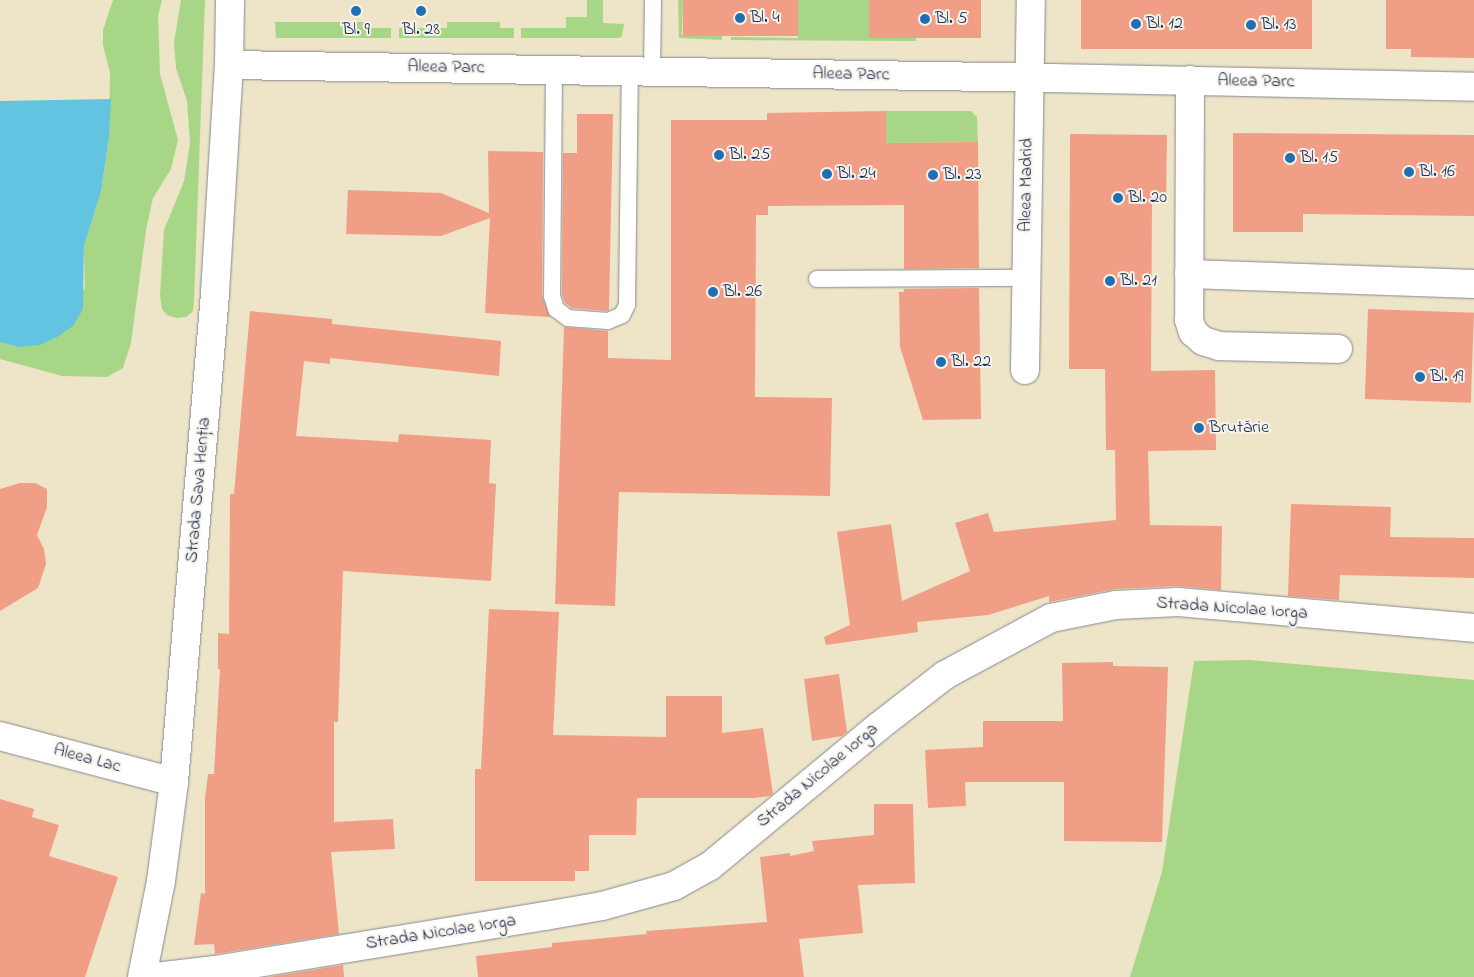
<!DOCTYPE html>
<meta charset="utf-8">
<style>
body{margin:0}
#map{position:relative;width:1474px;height:977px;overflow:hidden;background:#eee4c7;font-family:"Indie Flower",sans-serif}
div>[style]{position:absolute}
.green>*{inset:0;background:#a7d786}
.water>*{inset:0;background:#63c4e1}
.building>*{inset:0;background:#f19e86;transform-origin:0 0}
.roads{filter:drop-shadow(0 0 1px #848a92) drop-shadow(0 0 1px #848a92)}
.lane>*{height:16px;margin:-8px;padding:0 8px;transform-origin:8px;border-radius:8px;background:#fff}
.street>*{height:28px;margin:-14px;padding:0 14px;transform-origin:14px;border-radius:14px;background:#fff}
.dots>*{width:14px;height:14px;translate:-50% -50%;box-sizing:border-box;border:2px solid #f7f3e8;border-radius:50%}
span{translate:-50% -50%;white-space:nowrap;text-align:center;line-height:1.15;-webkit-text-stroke:4px #f7f3e8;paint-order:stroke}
.poi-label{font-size:18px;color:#1b2f5e}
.left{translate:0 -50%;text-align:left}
.street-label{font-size:18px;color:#1b2f5e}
</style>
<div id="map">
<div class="green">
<div style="clip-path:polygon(113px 0,162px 0,158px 16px,160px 74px,178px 140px,171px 169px,153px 198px,146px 230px,131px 343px,123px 368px,107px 377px,62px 376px,0 359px,0 342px,18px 347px,85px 289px,84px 246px,101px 192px,109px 137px,110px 73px,103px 45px,103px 30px)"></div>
<div style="clip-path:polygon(181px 0,205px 0,194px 301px,193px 311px,186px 317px,176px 318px,167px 315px,162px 309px,160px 295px,164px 230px,184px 181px,190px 143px,187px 101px,176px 68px,174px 42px)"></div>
<div style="clip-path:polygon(587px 0,603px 0,603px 23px,624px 24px,622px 36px,619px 38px,521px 38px,521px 28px,566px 28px,566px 17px,587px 17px)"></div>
<div style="clip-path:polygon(678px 0,683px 0,682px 35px,722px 36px,722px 40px,679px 38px)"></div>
<div style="clip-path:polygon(798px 0,869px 0,869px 38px,916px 38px,916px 41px,731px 40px,731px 37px,798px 38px)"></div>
<div style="clip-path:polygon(275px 22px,366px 22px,367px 28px,391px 28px,391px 38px,276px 38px)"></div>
<div style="clip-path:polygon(447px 22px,500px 22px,500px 28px,514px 28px,514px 38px,399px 38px,399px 28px,447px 28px)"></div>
<div style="clip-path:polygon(886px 111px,971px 111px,977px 117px,978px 142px,886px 143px)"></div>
<div style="clip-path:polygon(1250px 660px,1474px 680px,1474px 977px,1130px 977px,1162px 872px,1194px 661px)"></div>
</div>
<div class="water">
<div style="clip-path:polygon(111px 99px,109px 137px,101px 192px,84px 246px,83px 309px,73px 326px,57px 337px,40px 345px,18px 347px,0 342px,0 101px)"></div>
</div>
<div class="building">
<div style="left:683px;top:0;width:115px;height:36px"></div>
<div style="left:869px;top:0;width:112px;height:38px"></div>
<div style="left:1081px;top:0;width:231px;height:49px"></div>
<div style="clip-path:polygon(1386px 0,1474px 0,1474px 58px,1411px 57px,1411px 49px,1386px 49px)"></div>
<div style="clip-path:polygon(886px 111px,886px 143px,978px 142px,979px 268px,904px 269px,904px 205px,768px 206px,768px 215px,756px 215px,755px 397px,832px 398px,830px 496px,619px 492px,615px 606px,555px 604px,564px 327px,608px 331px,608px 358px,671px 360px,671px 120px,767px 120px,767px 113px)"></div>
<div style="clip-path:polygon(577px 114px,613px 114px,609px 310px,606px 311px,572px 308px,565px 303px,562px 295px,563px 153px,577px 153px)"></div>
<div style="clip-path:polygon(1233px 133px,1474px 135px,1474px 216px,1303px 214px,1303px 232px,1233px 232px)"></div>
<div style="clip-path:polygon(1070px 134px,1167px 135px,1166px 203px,1152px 203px,1151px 371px,1215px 370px,1216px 450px,1148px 451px,1150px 525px,1222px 526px,1221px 590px,1177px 586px,1115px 589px,1049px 602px,1049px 596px,988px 615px,917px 622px,918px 632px,826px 645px,824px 637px,850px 625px,837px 532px,891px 524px,902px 601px,970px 571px,955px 523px,988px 513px,994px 532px,1116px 520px,1115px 450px,1106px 450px,1105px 369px,1069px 369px)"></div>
<div style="clip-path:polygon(488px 151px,543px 152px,542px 296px,550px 317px,485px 313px,490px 218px,441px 236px,346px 234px,348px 190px,441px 193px,489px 213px)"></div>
<div style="clip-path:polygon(979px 288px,981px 419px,923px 420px,900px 347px,899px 292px,904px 292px,904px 289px)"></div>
<div style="left:1368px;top:309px;width:106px;height:90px;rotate:2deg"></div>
<div style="clip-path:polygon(250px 311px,332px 319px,332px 324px,501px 341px,499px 376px,330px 358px,330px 364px,304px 361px,296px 436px,398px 442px,399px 434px,491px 440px,489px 483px,496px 484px,491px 581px,343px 571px,338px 722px,334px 722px,334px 822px,393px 819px,395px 849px,331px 852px,339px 934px,215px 954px,214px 944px,194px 945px,201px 893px,205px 894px,205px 798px,208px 774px,214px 774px,220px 669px,218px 669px,218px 633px,229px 634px,230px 494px,234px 494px)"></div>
<div style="clip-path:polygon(20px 483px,35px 483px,47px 489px,47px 507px,37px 535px,44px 549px,46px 564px,38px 588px,0 611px,0 489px)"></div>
<div style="clip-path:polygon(1291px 504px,1391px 507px,1390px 537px,1474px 538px,1474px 578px,1340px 575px,1339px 600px,1288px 596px)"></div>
<div style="clip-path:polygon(489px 609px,559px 612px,553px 735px,666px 737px,666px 696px,722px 696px,722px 733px,763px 728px,773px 794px,770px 796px,754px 798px,637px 798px,636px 835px,589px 835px,589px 871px,575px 871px,575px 881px,475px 881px,475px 769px,481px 769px)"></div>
<div style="clip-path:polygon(1113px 662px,1113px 666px,1168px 667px,1162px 842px,1064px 841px,1064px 782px,965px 782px,966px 806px,928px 808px,925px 750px,983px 747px,983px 721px,1063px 721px,1062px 663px)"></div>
<div style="clip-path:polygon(839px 674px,847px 732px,842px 736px,812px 741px,804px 679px)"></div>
<div style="clip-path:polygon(0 799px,34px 809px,32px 817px,59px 825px,49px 856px,118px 877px,85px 977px,0 977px)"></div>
<div style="clip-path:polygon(874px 804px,913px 804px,915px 883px,858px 885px,863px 933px,799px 939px,804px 977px,478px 977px,476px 956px,552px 947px,552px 943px,647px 934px,646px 931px,767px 922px,760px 857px,790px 853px,790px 856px,814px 851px,812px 841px,874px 835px)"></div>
<div style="clip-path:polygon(343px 965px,344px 977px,269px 977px)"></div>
</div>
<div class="roads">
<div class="lane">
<div style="left:554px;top:70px;width:226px;rotate:90.5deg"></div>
<div style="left:552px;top:296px;width:14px;rotate:73deg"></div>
<div style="left:556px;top:309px;width:15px;rotate:37deg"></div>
<div style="left:568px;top:318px;width:40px;rotate:4.3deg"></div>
<div style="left:608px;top:321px;width:15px;rotate:-23deg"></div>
<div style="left:622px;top:315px;width:11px;rotate:-63deg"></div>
<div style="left:627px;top:305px;width:235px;rotate:-89.3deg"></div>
<div style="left:652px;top:71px;width:71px;rotate:-89.2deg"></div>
<div style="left:817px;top:279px;width:209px;rotate:-0.3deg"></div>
</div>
<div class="street">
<div style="left:229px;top:65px;width:824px;rotate:0.9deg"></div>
<div style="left:1053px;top:78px;width:421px;rotate:1.2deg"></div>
<div style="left:1190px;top:80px;width:240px;rotate:90.2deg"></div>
<div style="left:1189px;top:320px;width:13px;rotate:72deg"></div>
<div style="left:1193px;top:332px;width:13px;rotate:42deg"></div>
<div style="left:1203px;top:341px;width:17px;rotate:17deg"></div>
<div style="left:1219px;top:346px;width:119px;rotate:1.4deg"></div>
<div style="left:1189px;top:274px;width:285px;rotate:2deg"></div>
<div style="left:1025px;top:370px;width:370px;rotate:-89.1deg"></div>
<div style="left:0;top:736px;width:180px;rotate:14.8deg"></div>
<div style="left:142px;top:977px;width:98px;rotate:-78.8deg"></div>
<div style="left:161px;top:881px;width:100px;rotate:-82.5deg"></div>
<div style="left:174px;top:782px;width:491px;rotate:-85.2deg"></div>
<div style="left:215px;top:293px;width:228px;rotate:-86.5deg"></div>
<div style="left:229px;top:65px;width:65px;rotate:-89.1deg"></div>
<div style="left:156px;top:977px;width:59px;rotate:-6.8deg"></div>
<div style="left:215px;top:970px;width:334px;rotate:-9.3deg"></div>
<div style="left:545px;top:916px;width:58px;rotate:-10deg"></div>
<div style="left:602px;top:906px;width:75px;rotate:-15.5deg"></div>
<div style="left:674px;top:886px;width:41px;rotate:-29.1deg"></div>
<div style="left:710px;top:866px;width:218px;rotate:-39.6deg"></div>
<div style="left:878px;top:727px;width:85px;rotate:-37.8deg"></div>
<div style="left:945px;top:675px;width:120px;rotate:-28.3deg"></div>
<div style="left:1051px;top:618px;width:66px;rotate:-11.3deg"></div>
<div style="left:1116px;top:605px;width:62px;rotate:-2.8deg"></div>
<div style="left:1178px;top:602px;width:297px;rotate:5deg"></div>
</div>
</div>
<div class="dots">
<div style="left:356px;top:11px;background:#1f6fb2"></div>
<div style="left:421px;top:11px;background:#1f6fb2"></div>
<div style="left:740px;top:18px;background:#1f6fb2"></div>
<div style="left:925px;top:19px;background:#1f6fb2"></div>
<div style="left:1136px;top:24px;background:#1f6fb2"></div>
<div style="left:1251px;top:25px;background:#1f6fb2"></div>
<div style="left:719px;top:155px;background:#1f6fb2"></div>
<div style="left:1290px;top:158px;background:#1f6fb2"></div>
<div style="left:1409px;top:172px;background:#1f6fb2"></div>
<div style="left:827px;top:174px;background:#1f6fb2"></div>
<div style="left:933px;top:175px;background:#1f6fb2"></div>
<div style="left:1118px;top:198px;background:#1f6fb2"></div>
<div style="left:1110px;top:281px;background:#1f6fb2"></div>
<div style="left:713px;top:292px;background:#1f6fb2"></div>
<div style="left:941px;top:362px;background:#1f6fb2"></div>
<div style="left:1420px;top:377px;background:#1f6fb2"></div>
<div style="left:1199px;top:428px;background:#1f6fb2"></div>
</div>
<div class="poi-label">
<span class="left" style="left:750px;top:18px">Bl. 4</span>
<span class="left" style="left:935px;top:19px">Bl. 5</span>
<span class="left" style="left:1146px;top:24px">Bl. 12</span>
<span class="left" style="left:1261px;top:25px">Bl. 13</span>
<span style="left:356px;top:30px">Bl. 9</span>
<span style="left:421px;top:30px">Bl. 28</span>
<span class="left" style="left:729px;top:155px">Bl. 25</span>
<span class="left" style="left:1300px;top:158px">Bl. 15</span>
<span class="left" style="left:1419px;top:172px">Bl. 16</span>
<span class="left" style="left:837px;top:174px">Bl. 24</span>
<span class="left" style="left:943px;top:175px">Bl. 23</span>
<span class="left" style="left:1128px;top:198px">Bl. 20</span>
<span class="left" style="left:1120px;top:281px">Bl. 21</span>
<span class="left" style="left:723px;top:292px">Bl. 26</span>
<span class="left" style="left:951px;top:362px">Bl. 22</span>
<span class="left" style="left:1430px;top:377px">Bl. 19</span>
<span class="left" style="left:1209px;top:428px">Brutărie</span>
</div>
<div class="street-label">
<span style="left:446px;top:68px;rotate:1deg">Aleea Parc</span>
<span style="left:851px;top:75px;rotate:1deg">Aleea Parc</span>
<span style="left:1256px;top:82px;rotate:1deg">Aleea Parc</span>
<span style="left:1027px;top:185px;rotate:-89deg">Aleea Madrid</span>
<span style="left:199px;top:490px;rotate:-85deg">Strada Sava Henția</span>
<span style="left:1232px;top:609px;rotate:4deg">Strada Nicolae Iorga</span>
<span style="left:87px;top:759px;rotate:15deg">Aleea Lac</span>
<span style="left:818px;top:776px;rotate:-40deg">Strada Nicolae Iorga</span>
<span style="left:441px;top:933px;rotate:-9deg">Strada Nicolae Iorga</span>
</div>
</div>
